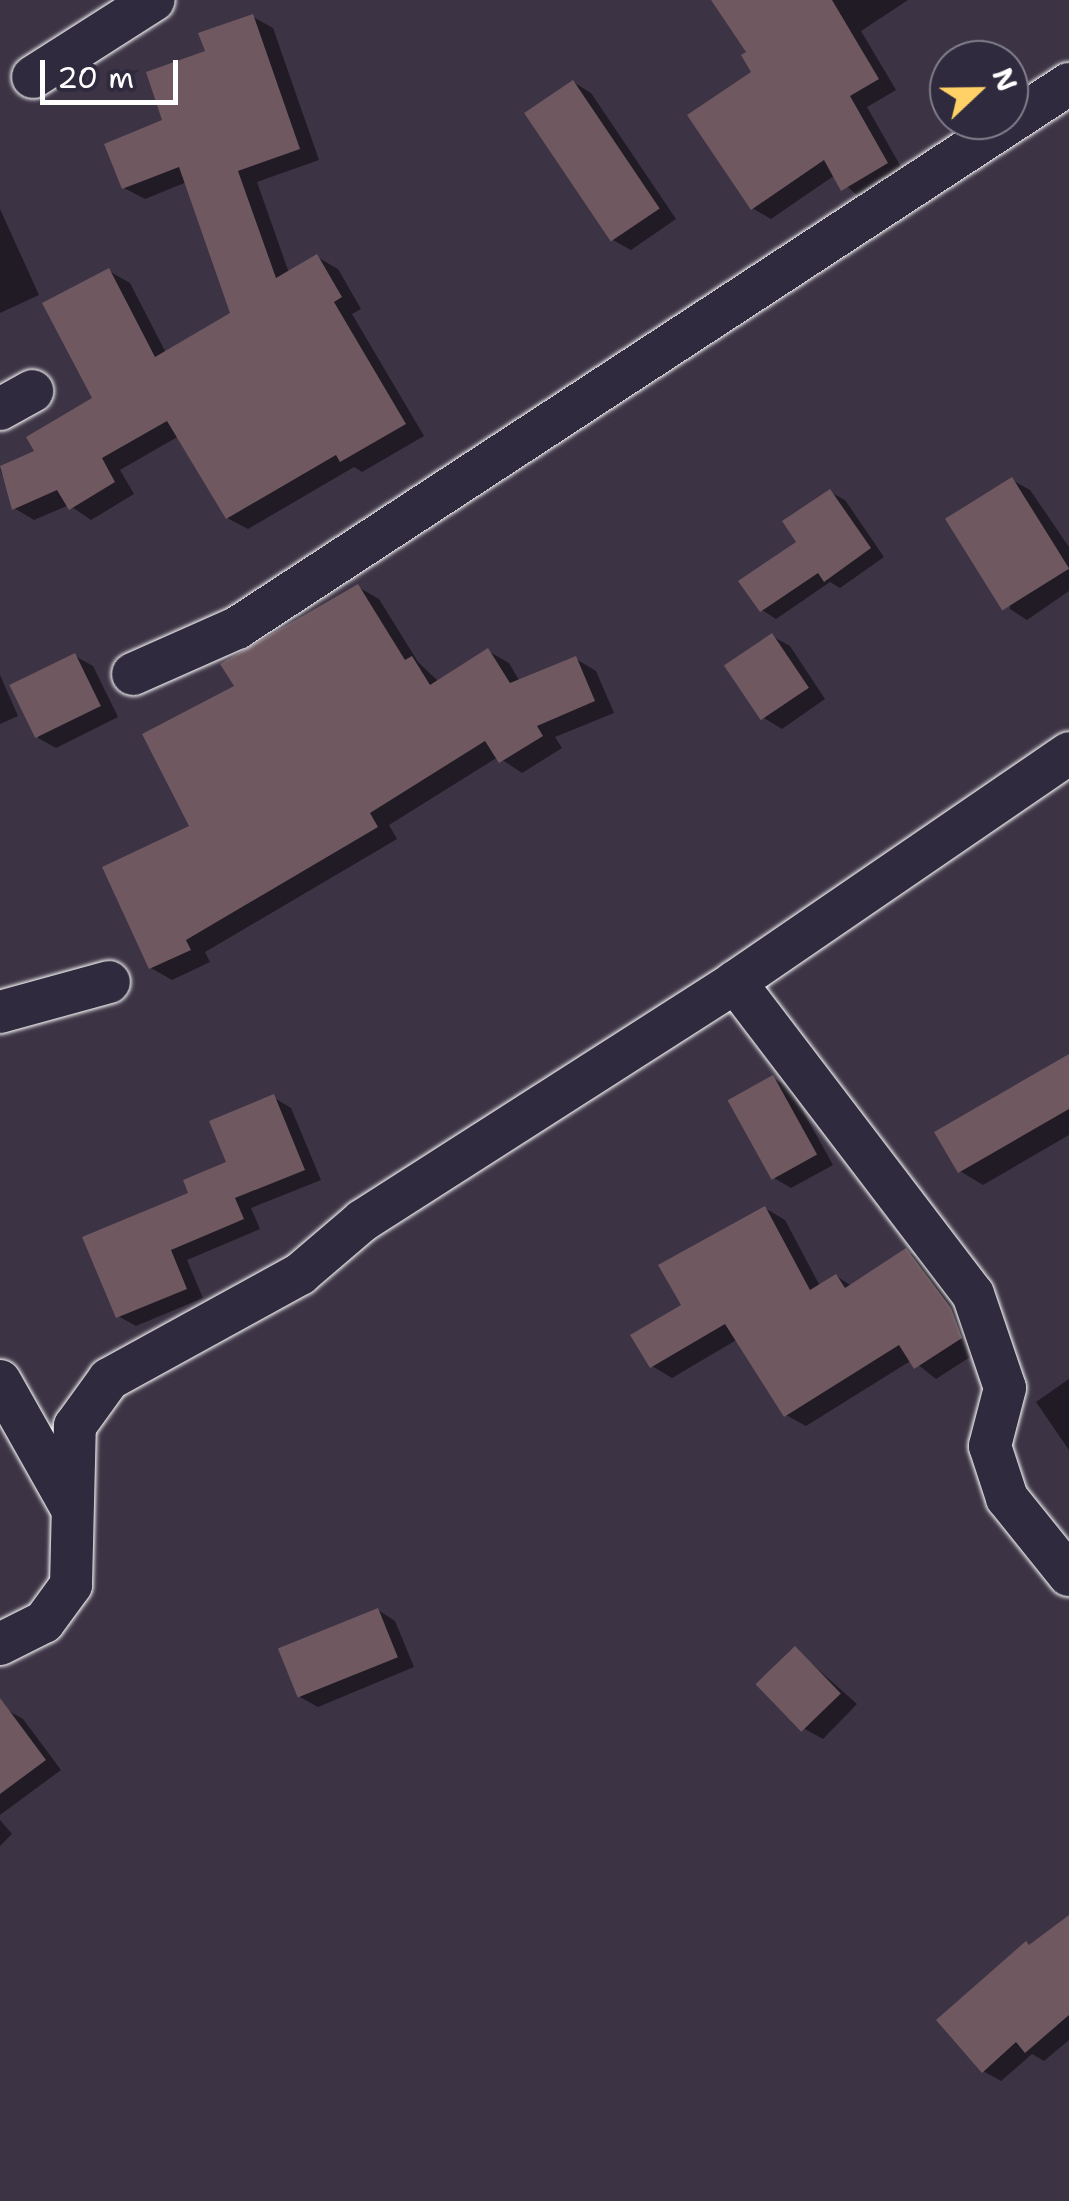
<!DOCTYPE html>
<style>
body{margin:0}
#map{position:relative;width:1069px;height:2201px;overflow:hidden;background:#3c3344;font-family:"Shantell Sans",sans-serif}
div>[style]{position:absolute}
.shadow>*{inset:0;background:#0007}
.building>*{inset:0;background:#6f5860;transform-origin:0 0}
.roads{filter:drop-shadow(0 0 2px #fff) drop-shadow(0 0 2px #fff)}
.minor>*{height:42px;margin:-21px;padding:0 21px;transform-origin:21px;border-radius:21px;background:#2f2a3d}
span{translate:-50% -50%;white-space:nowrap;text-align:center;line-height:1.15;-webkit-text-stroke:9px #2f2a3d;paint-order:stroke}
.north{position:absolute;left:929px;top:40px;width:100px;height:100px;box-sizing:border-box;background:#2f2a3d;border:2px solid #827f8b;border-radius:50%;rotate:68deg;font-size:28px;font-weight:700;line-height:40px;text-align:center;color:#fff}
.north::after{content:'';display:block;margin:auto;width:35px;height:45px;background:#ffd166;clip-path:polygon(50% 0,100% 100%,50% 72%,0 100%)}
.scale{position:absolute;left:40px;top:60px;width:138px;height:45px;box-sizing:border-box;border:5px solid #fff;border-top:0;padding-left:12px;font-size:30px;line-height:35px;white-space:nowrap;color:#fff;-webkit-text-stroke:8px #2f2a3d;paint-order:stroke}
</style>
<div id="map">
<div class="shadow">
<div style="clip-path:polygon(714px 0,908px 0,861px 31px,896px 90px,867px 107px,905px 174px,862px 200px,835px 175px,771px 219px,752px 208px,754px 72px,749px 53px)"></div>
<div style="clip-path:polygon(253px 17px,273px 28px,319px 160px,257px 182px,289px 273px,317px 257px,338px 269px,361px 309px,352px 314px,424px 436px,362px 472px,354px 467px,248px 529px,227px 518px,179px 436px,120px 470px,134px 494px,91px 520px,69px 505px,34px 520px,14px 508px,0 469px,38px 453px,96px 399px,109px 271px,130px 283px,166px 353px,233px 314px,187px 182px,145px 199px,124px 188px,208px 52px)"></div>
<div style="clip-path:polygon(573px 82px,591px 93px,676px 219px,631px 250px,613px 240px)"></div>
<div style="clip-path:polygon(0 209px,39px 295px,0 313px)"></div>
<div style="clip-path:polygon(1012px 480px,1030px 490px,1069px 547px,1069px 591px,1027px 620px,1010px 609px)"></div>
<div style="clip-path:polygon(830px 492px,845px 500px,884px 557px,840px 588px,830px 582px,776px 619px,762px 610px)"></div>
<div style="clip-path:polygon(358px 587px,379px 599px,418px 662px,439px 682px,488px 651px,509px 663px,520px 682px,576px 659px,596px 671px,614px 713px,555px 737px,562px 748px,522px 773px,498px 757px,389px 825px,397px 839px,205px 952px,210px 962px,172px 980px,151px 968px,237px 687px)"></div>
<div style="clip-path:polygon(772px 636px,790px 646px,825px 699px,782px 729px,764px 718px)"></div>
<div style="clip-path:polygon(75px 656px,93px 666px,118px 717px,56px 748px,38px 738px)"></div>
<div style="clip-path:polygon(0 675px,18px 716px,0 724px)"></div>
<div style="clip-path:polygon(1069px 1057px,1069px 1135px,983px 1185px,960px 1171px)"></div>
<div style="clip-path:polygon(773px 1078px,790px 1088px,833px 1165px,791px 1188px,774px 1178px)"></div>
<div style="clip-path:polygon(273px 1097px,291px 1108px,321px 1180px,251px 1208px,260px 1229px,187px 1260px,203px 1298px,136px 1326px,118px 1316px,192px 1195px,229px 1163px)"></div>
<div style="clip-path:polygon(765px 1208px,785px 1220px,820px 1286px,836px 1276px,852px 1286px,906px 1251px,927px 1262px,971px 1322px,981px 1350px,936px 1379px,912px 1360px,806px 1426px,786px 1415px,738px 1339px,672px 1378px,652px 1366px,685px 1306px)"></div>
<div style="clip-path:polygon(1069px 1379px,1069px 1450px,1036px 1402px)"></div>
<div style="clip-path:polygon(378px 1610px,395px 1621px,414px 1667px,318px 1707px,300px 1697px)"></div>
<div style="clip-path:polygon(795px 1649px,857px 1704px,823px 1739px,805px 1729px)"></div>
<div style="clip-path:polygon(7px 1710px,23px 1719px,61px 1770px,0 1815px,0 1716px)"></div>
<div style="clip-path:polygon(0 1820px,12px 1834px,0 1846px)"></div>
<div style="clip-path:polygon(1069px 1919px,1069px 2040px,1044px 2061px,1032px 2054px,1001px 2081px,983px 2071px,1031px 1947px)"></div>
</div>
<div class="building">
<div style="clip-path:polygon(711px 0,832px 0,879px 79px,850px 96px,888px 163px,841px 191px,824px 160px,751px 210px,687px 115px,751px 72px,741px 55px,746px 52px)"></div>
<div style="clip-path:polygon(253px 14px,300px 149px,238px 171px,276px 278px,317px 254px,342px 297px,334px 302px,406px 424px,340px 462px,336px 455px,226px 519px,167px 421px,102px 458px,115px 482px,69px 510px,57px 490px,12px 510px,0 466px,34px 451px,26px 437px,92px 398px,42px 303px,109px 268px,155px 357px,230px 313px,179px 167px,122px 189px,104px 144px,162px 120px,146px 72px,205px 51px,198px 33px)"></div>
<div style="left:573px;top:80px;width:155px;height:59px;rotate:56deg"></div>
<div style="left:1012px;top:477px;width:108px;height:79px;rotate:58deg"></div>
<div style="clip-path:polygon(830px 489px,871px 548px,824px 582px,818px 573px,760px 612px,738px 581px,796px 542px,782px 521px)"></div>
<div style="clip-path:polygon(358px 584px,405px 660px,412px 656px,430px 685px,488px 648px,510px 683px,576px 656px,595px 701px,537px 726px,543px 736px,499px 763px,485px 741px,370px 813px,378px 827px,186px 940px,191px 950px,149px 969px,102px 867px,189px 826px,142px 734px,234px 686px,220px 664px)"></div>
<div style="left:772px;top:633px;width:66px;height:58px;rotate:56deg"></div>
<div style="left:75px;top:653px;width:59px;height:73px;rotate:64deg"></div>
<div style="clip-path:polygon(1069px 1054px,1069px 1109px,958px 1173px,934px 1132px)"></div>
<div style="left:773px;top:1075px;width:91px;height:52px;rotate:61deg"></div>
<div style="clip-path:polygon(274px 1094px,305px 1170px,235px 1198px,244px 1219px,171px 1250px,187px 1289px,116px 1318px,82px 1237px,188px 1193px,183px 1180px,226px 1162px,209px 1121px)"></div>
<div style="clip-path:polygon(765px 1206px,810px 1290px,836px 1274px,845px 1288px,906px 1248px,951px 1308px,962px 1338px,914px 1369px,899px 1345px,784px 1417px,725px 1324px,650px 1368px,630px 1335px,681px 1305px,658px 1265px)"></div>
<div style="left:378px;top:1608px;width:53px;height:108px;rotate:68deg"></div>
<div style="left:795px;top:1646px;width:66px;height:55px;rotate:46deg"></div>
<div style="clip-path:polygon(0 1698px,46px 1760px,0 1794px)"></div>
<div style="clip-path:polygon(1069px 1915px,1069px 2015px,1025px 2053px,1016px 2042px,982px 2073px,936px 2020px,1026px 1941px,1029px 1945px)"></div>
</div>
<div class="roads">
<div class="minor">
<div style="left:33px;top:77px;width:143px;rotate:-32.5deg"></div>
<div style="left:0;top:409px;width:37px;rotate:-29deg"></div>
<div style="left:133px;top:674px;width:114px;rotate:-23.9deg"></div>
<div style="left:237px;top:628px;width:994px;rotate:-33.18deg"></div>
<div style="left:735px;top:982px;width:392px;rotate:52.7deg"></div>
<div style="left:973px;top:1294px;width:99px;rotate:71.2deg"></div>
<div style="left:1005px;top:1388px;width:60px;rotate:104.5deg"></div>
<div style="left:990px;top:1446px;width:55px;rotate:71.9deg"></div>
<div style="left:1007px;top:1498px;width:99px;rotate:51.2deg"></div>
<div style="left:0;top:1012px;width:113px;rotate:-15.4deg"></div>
<div style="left:0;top:1381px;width:145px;rotate:60.6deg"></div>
<div style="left:0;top:1644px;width:49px;rotate:-26.6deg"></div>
<div style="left:44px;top:1622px;width:46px;rotate:-53.9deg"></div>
<div style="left:71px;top:1585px;width:159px;rotate:-88.6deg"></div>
<div style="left:75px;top:1426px;width:58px;rotate:-54.1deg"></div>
<div style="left:109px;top:1379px;width:218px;rotate:-28.8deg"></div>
<div style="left:300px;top:1274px;width:82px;rotate:-40.5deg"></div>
<div style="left:362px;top:1221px;width:443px;rotate:-32.6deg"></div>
<div style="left:735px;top:982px;width:405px;rotate:-34.4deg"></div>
</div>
</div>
<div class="north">N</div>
<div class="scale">20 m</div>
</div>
